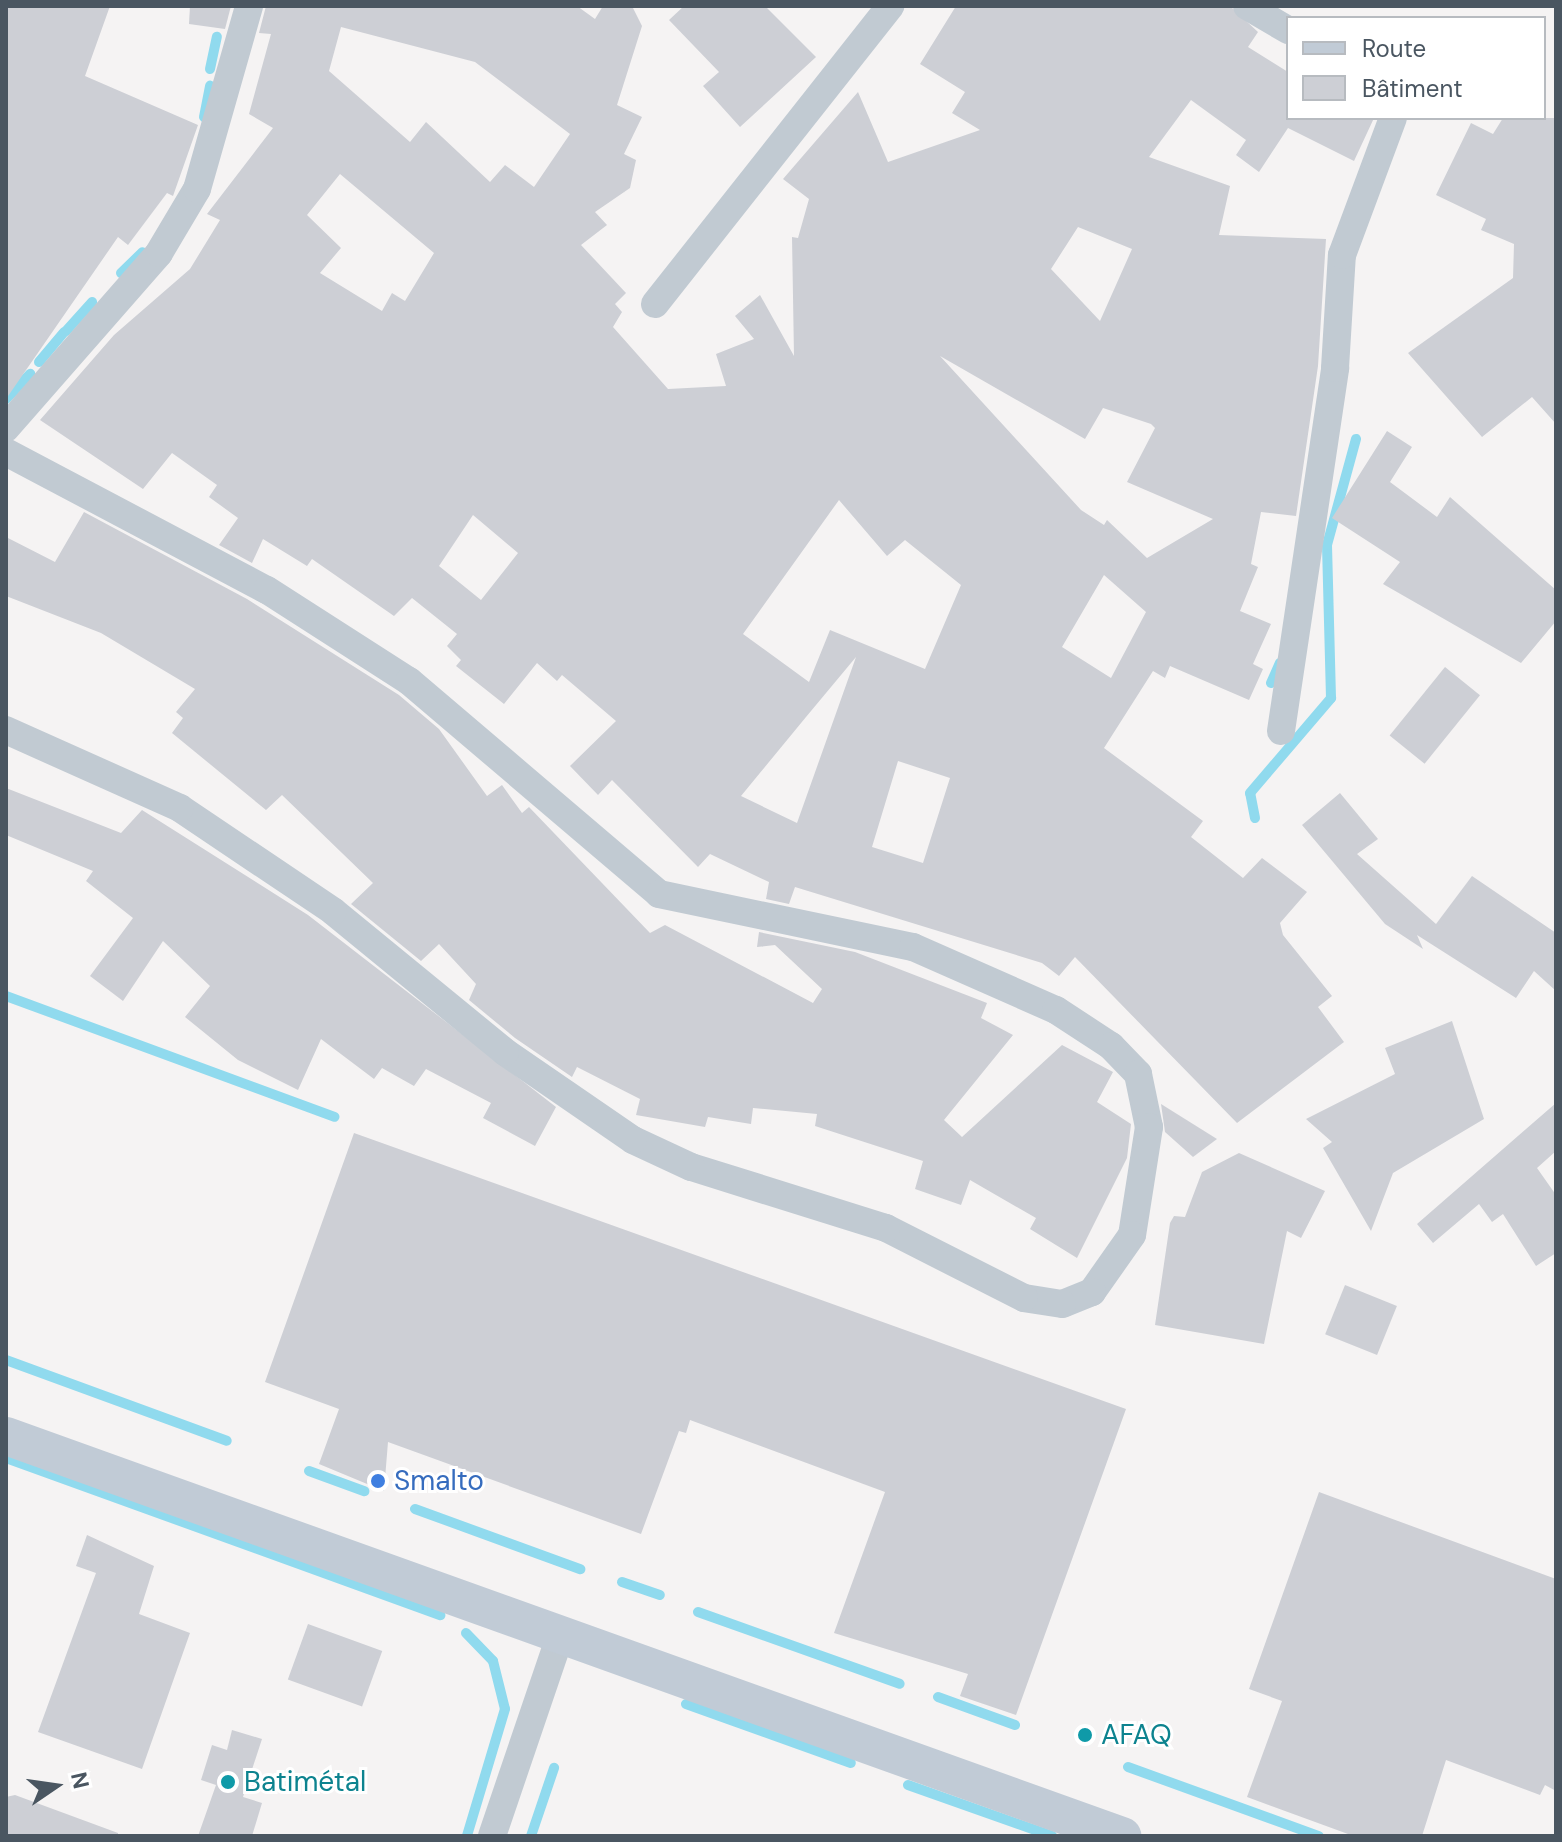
<!DOCTYPE html>
<html>
<head>
<meta charset="utf-8">
<style>
  body { margin:0 }
  #map { position:relative; width:1562px; height:1842px; overflow:hidden; background:#f5f3f3; font-family:"DM Sans",sans-serif }
  div>[style] { position:absolute }
  .stream>* { height:10px; margin:-5px; padding:0 5px; transform-origin:5px; border-radius:5px; background:#90daee }
  .building>* { inset:0; background:#cdcfd5; transform-origin:0 0 }
  .street>* { height:28px; margin:-14px; padding:0 14px; transform-origin:14px; border-radius:14px; background:#c1cad2 }
  .secondary>* { height:38px; margin:-19px; padding:0 19px; transform-origin:19px; border-radius:19px; background:#c1cbd6 }
  .dots>* { width:22px; height:22px; translate:-50% -50%; box-sizing:border-box; border:4px solid #fff; border-radius:50% }
  span { translate:-50% -50%; white-space:nowrap; text-align:center; line-height:1.15; -webkit-text-stroke:6px #fff; paint-order:stroke }
  .shop-label { font-size:28px; color:#366cbe }
  .left { translate:0 -50%; text-align:left }
  .culture-label { font-size:28px; color:#0d838f }
  .frame { position:absolute; inset:0; border:8px solid #4a5661; pointer-events:none }
  .legend { position:absolute; left:1286px; top:16px; width:260px; height:104px; box-sizing:border-box; background:#fff; border:2px solid #b7bbc0; margin:0; padding:10px 14px; list-style:none; font-size:24px; color:#4a5661 }
  .legend li { display:flex; align-items:center; gap:16px; height:40px }
  .legend b { width:40px; border:2px solid #b7bbc0 }
  .north { position:absolute; left:16px; top:1746px; width:80px; height:80px; -webkit-text-stroke:6px #fff; paint-order:stroke; rotate:77deg; font-size:22px; font-weight:700; line-height:32px; text-align:center; color:#4a5661 }
  .north::after { content:''; display:block; margin:auto; width:28px; height:36px; background:#4a5661; clip-path:polygon(50% 0,100% 100%,50% 72%,0 100%) }
</style>
</head>
<body>
<div id="map">
  <div class="stream">
    <i style="left:210px;top:69px;width:33px;rotate:-78deg"></i>
    <i style="left:204px;top:117px;width:32px;rotate:-79deg"></i>
    <i style="left:121px;top:273px;width:30px;rotate:-44deg"></i>
    <i style="left:66px;top:331px;width:39px;rotate:-48deg"></i>
    <i style="left:39px;top:362px;width:39px;rotate:-50deg"></i>
    <i style="left:6px;top:399px;width:35px;rotate:-46deg"></i>
    <i style="left:1271px;top:683px;width:22px;rotate:-66deg"></i>
    <i style="left:1255px;top:818px;width:25px;rotate:-101deg"></i>
    <i style="left:1250px;top:793px;width:125px;rotate:-49.5deg"></i>
    <i style="left:1331px;top:698px;width:153px;rotate:-91.5deg"></i>
    <i style="left:1327px;top:545px;width:110px;rotate:-74.7deg"></i>
    <i style="left:6px;top:996px;width:350px;rotate:20.2deg"></i>
    <i style="left:6px;top:1360px;width:235px;rotate:20.1deg"></i>
    <i style="left:6px;top:1458px;width:462px;rotate:19.9deg"></i>
    <i style="left:309px;top:1471px;width:59px;rotate:20deg"></i>
    <i style="left:415px;top:1509px;width:176px;rotate:20deg"></i>
    <i style="left:622px;top:1582px;width:40px;rotate:18.9deg"></i>
    <i style="left:698px;top:1612px;width:214px;rotate:19.6deg"></i>
    <i style="left:466px;top:1633px;width:39px;rotate:46deg"></i>
    <i style="left:493px;top:1661px;width:49px;rotate:76deg"></i>
    <i style="left:505px;top:1709px;width:133px;rotate:106.7deg"></i>
    <i style="left:938px;top:1697px;width:82px;rotate:20deg"></i>
    <i style="left:686px;top:1704px;width:175px;rotate:19.7deg"></i>
    <i style="left:1128px;top:1767px;width:203px;rotate:19.9deg"></i>
    <i style="left:908px;top:1785px;width:153px;rotate:19.5deg"></i>
    <i style="left:531px;top:1836px;width:72px;rotate:-71.3deg"></i>
  </div>
  <div class="building">
    <i style="clip-path:polygon(6px 6px,110px 6px,85px 76px,198px 125px,173px 196px,167px 193px,128px 245px,118px 237px,6px 399px)"></i>
    <i style="clip-path:polygon(190px 6px,231px 6px,225px 29px,189px 24px)"></i>
    <i style="clip-path:polygon(evenodd,266px 6px,577px 6px,595px 19px,603px 6px,632px 6px,642px 26px,617px 105px,642px 117px,624px 154px,636px 160px,630px 188px,595px 212px,607px 225px,581px 245px,626px 293px,615px 304px,622px 312px,613px 327px,668px 389px,726px 386px,716px 354px,754px 339px,735px 316px,760px 295px,794px 356px,792px 237px,798px 238px,809px 199px,783px 179px,858px 92px,888px 162px,980px 130px,952px 113px,965px 92px,920px 64px,956px 6px,1230px 6px,1258px 32px,1248px 47px,1288px 72px,1288px 118px,1374px 118px,1354px 161px,1288px 128px,1259px 172px,1236px 155px,1246px 140px,1191px 100px,1149px 157px,1230px 186px,1219px 235px,1326px 239px,1318px 366px,1296px 516px,1261px 512px,1251px 564px,1258px 567px,1240px 611px,1271px 624px,1253px 664px,1263px 669px,1249px 700px,1170px 666px,1165px 678px,1153px 671px,1104px 748px,1203px 821px,1191px 837px,1243px 878px,1262px 858px,1307px 892px,1280px 923px,1283px 935px,1332px 996px,1318px 1007px,1344px 1042px,1237px 1123px,1075px 957px,1059px 976px,1042px 963px,795px 887px,789px 904px,766px 899px,769px 882px,710px 854px,698px 867px,612px 780px,598px 795px,570px 766px,616px 721px,562px 675px,557px 681px,537px 663px,504px 704px,456px 666px,461px 660px,447px 646px,457px 634px,412px 598px,394px 616px,312px 559px,307px 566px,263px 539px,252px 563px,219px 545px,238px 518px,209px 497px,217px 485px,172px 453px,143px 489px,40px 420px,114px 335px,190px 269px,220px 220px,207px 214px,273px 128px,249px 114px,271px 34px,259px 33px,266px 6px,341px 27px,475px 62px,570px 134px,534px 187px,505px 165px,490px 182px,426px 122px,410px 142px,329px 71px,341px 27px,266px 6px,340px 174px,434px 253px,405px 301px,392px 293px,382px 311px,320px 273px,341px 248px,307px 215px,340px 174px,266px 6px,1078px 227px,1132px 249px,1100px 321px,1051px 269px,1078px 227px,266px 6px,940px 356px,1085px 439px,1103px 408px,1151px 424px,1155px 428px,1127px 482px,1213px 519px,1147px 558px,1107px 520px,1104px 525px,1081px 510px,940px 356px,266px 6px,839px 500px,887px 556px,905px 540px,961px 585px,925px 669px,830px 630px,809px 682px,743px 634px,839px 500px,266px 6px,473px 515px,518px 553px,481px 600px,439px 566px,473px 515px,266px 6px,1104px 575px,1146px 612px,1111px 678px,1062px 647px,1104px 575px,266px 6px,856px 657px,797px 823px,741px 796px,806px 717px,856px 657px,266px 6px,898px 761px,950px 778px,923px 863px,872px 847px,898px 761px)"></i>
    <i style="clip-path:polygon(684px 6px,765px 6px,816px 57px,740px 127px,703px 86px,719px 72px,669px 20px)"></i>
    <i style="clip-path:polygon(1503px 118px,1556px 118px,1556px 424px,1532px 397px,1482px 437px,1408px 353px,1513px 278px,1514px 244px,1481px 230px,1486px 219px,1436px 195px,1471px 123px,1493px 134px)"></i>
    <i style="clip-path:polygon(1387px 431px,1412px 447px,1390px 482px,1437px 517px,1450px 497px,1556px 590px,1556px 621px,1521px 663px,1383px 584px,1400px 562px,1332px 518px)"></i>
    <i style="clip-path:polygon(84px 512px,247px 599px,399px 695px,439px 729px,487px 796px,502px 785px,522px 813px,529px 807px,650px 933px,665px 925px,813px 1003px,822px 989px,775px 945px,757px 947px,759px 932px,855px 952px,987px 1003px,981px 1018px,1013px 1035px,944px 1120px,962px 1137px,1062px 1045px,1113px 1072px,1097px 1102px,1131px 1124px,1127px 1158px,1077px 1258px,1030px 1229px,1036px 1218px,970px 1180px,961px 1205px,915px 1189px,923px 1161px,815px 1126px,817px 1114px,753px 1108px,751px 1124px,708px 1117px,705px 1127px,636px 1115px,640px 1099px,577px 1067px,572px 1077px,515px 1038px,469px 1000px,476px 984px,439px 944px,421px 961px,351px 904px,373px 883px,282px 795px,266px 810px,172px 733px,183px 718px,176px 712px,195px 689px,101px 633px,6px 596px,6px 537px,55px 562px)"></i>
    <i style="left:1445px;top:667px;width:45px;height:88px;rotate:39deg"></i>
    <i style="clip-path:polygon(6px 788px,121px 833px,142px 810px,308px 915px,556px 1107px,535px 1146px,483px 1118px,491px 1103px,426px 1069px,414px 1086px,382px 1068px,374px 1079px,321px 1039px,298px 1090px,238px 1060px,185px 1017px,210px 986px,163px 941px,123px 1001px,90px 976px,133px 918px,86px 881px,93px 871px,6px 835px)"></i>
    <i style="clip-path:polygon(1340px 793px,1378px 839px,1357px 854px,1436px 924px,1472px 876px,1556px 933px,1556px 991px,1534px 971px,1516px 998px,1417px 935px,1423px 949px,1385px 924px,1302px 825px)"></i>
    <i style="clip-path:polygon(1452px 1021px,1484px 1119px,1393px 1173px,1371px 1231px,1323px 1148px,1332px 1142px,1306px 1119px,1395px 1074px,1385px 1048px)"></i>
    <i style="clip-path:polygon(1556px 1103px,1556px 1151px,1537px 1168px,1556px 1195px,1556px 1253px,1536px 1266px,1503px 1214px,1492px 1222px,1479px 1204px,1433px 1243px,1417px 1224px)"></i>
    <i style="clip-path:polygon(1161px 1104px,1217px 1139px,1193px 1157px,1165px 1132px)"></i>
    <i style="clip-path:polygon(354px 1133px,1126px 1409px,1016px 1715px,960px 1696px,968px 1674px,834px 1633px,885px 1492px,690px 1420px,686px 1433px,679px 1431px,641px 1534px,388px 1442px,384px 1491px,319px 1464px,339px 1409px,265px 1382px)"></i>
    <i style="clip-path:polygon(1239px 1153px,1325px 1191px,1301px 1238px,1287px 1231px,1264px 1344px,1155px 1325px,1170px 1223px,1174px 1216px,1185px 1217px,1202px 1172px)"></i>
    <i style="left:1345px;top:1285px;width:56px;height:53px;rotate:22deg"></i>
    <i style="clip-path:polygon(1319px 1492px,1556px 1579px,1556px 1791px,1545px 1785px,1540px 1795px,1446px 1760px,1422px 1836px,1348px 1834px,1247px 1797px,1282px 1701px,1249px 1689px)"></i>
    <i style="clip-path:polygon(87px 1535px,154px 1566px,139px 1614px,190px 1633px,142px 1769px,38px 1732px,96px 1573px,76px 1566px)"></i>
    <i style="left:308px;top:1624px;width:79px;height:59px;rotate:20deg"></i>
    <i style="clip-path:polygon(232px 1730px,262px 1739px,243px 1797px,262px 1803px,252px 1836px,198px 1836px,216px 1785px,201px 1780px,212px 1745px,227px 1750px)"></i>
    <i style="clip-path:polygon(15px 1795px,118px 1833px,118px 1836px,6px 1836px,6px 1797px)"></i>
  </div>
  <div class="street">
    <i style="left:1247px;top:6px;width:48px;rotate:30.3deg"></i>
    <i style="left:655px;top:304px;width:380px;rotate:-51.7deg"></i>
    <i style="left:6px;top:428px;width:232px;rotate:-48.8deg"></i>
    <i style="left:159px;top:253px;width:74px;rotate:-59.3deg"></i>
    <i style="left:197px;top:189px;width:190px;rotate:-74.1deg"></i>
    <i style="left:6px;top:452px;width:295px;rotate:27.9deg"></i>
    <i style="left:267px;top:590px;width:169px;rotate:32.7deg"></i>
    <i style="left:409px;top:681px;width:328px;rotate:40.4deg"></i>
    <i style="left:659px;top:894px;width:259px;rotate:11.8deg"></i>
    <i style="left:913px;top:947px;width:156px;rotate:23.8deg"></i>
    <i style="left:1056px;top:1010px;width:66px;rotate:33.2deg"></i>
    <i style="left:1111px;top:1046px;width:39px;rotate:46deg"></i>
    <i style="left:1138px;top:1074px;width:54px;rotate:78.3deg"></i>
    <i style="left:1149px;top:1127px;width:109px;rotate:98.9deg"></i>
    <i style="left:1132px;top:1235px;width:70px;rotate:125.1deg"></i>
    <i style="left:1092px;top:1292px;width:32px;rotate:158deg"></i>
    <i style="left:1062px;top:1304px;width:38px;rotate:-171deg"></i>
    <i style="left:1024px;top:1298px;width:155px;rotate:-153.1deg"></i>
    <i style="left:886px;top:1228px;width:204px;rotate:-162.6deg"></i>
    <i style="left:691px;top:1167px;width:64px;rotate:-155deg"></i>
    <i style="left:633px;top:1140px;width:155px;rotate:-145.5deg"></i>
    <i style="left:505px;top:1052px;width:222px;rotate:-140.7deg"></i>
    <i style="left:333px;top:911px;width:184px;rotate:-146.1deg"></i>
    <i style="left:180px;top:808px;width:191px;rotate:-155.9deg"></i>
    <i style="left:1281px;top:731px;width:367px;rotate:-81.5deg"></i>
    <i style="left:1335px;top:368px;width:113px;rotate:-86.5deg"></i>
    <i style="left:1342px;top:255px;width:146px;rotate:-69.6deg"></i>
    <i style="left:492px;top:1836px;width:211px;rotate:-71.2deg"></i>
  </div>
  <div class="secondary">
    <i style="left:6px;top:1436px;width:1186px;rotate:19.72deg"></i>
  </div>
  <div class="dots">
    <i style="left:378px;top:1481px;background:#3f7fe0"></i>
    <i style="left:1085px;top:1735px;background:#0f9aa8"></i>
    <i style="left:228px;top:1782px;background:#0f9aa8"></i>
  </div>
  <div class="shop-label">
    <span class="left" style="left:394px;top:1481px">Smalto</span>
  </div>
  <div class="culture-label">
    <span class="left" style="left:1101px;top:1735px">AFAQ</span>
    <span class="left" style="left:244px;top:1782px">Batimétal</span>
  </div>
  <div class="frame"></div>
  <ul class="legend">
  <li><b style="height:10px;background:#c1cbd6"></b>Route</li>
  <li><b style="height:22px;background:#cdcfd5"></b>Bâtiment</li>
  </ul>
  <div class="north">N</div>
</div>
</body>
</html>
